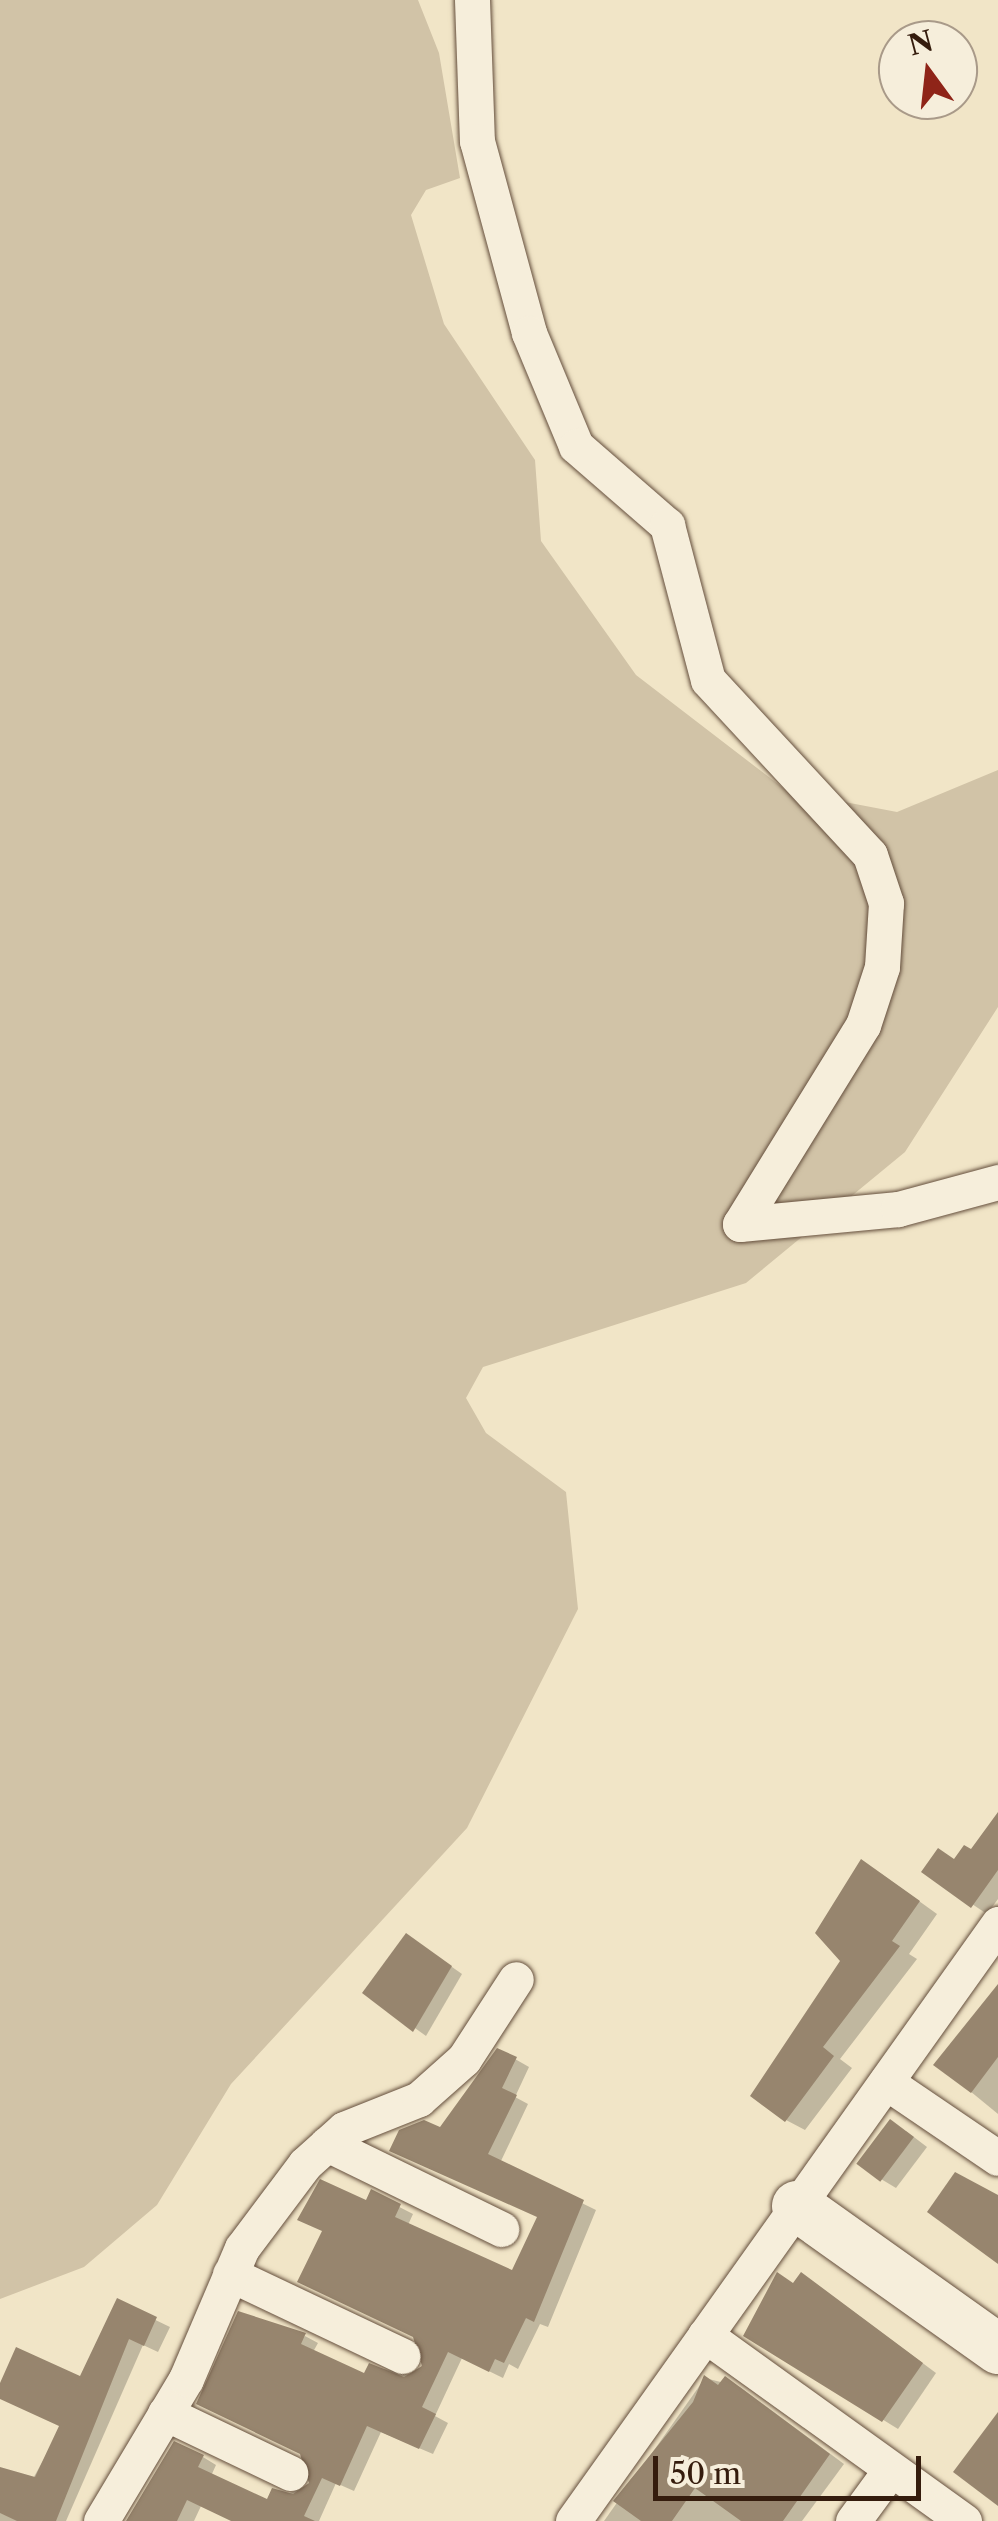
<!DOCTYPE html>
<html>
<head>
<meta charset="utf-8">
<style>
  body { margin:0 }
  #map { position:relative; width:998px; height:2521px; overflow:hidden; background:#f1e5c7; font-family:"Libre Caslon Text",serif }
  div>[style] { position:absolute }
  .green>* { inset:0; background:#d1c3a7 }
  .shadow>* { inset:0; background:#0003 }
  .building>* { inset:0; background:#97856e; transform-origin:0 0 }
  .roads { filter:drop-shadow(0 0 2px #644e3c) drop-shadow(0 0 2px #644e3c) }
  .street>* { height:35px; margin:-17.5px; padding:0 17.5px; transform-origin:17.5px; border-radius:17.5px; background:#f6eedb }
  .secondary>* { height:50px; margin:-25px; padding:0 25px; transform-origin:25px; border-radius:25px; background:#f6eedb }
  span { translate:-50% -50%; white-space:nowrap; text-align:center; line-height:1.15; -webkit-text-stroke:10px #f6eedb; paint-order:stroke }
  .north { position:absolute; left:878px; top:20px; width:100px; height:100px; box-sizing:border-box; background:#f6eedb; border:2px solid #a99a89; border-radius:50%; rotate:345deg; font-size:28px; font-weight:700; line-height:40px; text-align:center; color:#351c0d }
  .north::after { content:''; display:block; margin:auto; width:35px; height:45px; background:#8f2418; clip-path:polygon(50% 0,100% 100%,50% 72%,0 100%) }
  .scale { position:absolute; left:653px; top:2456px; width:268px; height:45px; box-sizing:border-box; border:5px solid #351c0d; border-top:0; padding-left:12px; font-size:30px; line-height:35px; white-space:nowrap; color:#351c0d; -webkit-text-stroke:8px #f6eedb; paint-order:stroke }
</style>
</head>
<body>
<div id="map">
  <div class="green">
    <i style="clip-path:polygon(0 0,418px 0,439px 53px,460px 178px,426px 190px,411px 215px,444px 324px,535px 460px,541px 541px,636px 675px,787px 791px,897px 812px,998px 770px,998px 1007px,905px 1152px,746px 1283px,483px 1367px,466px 1398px,486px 1433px,566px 1492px,578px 1609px,467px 1828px,231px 2084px,157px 2205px,84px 2267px,0 2299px)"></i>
  </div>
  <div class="shadow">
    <i style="clip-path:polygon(998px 1846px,998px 1899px,987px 1914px,924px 1872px)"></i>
    <i style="clip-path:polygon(880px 1873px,937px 1914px,909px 1954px,917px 1959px,840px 2059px,852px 2068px,805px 2130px,786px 2120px)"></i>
    <i style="clip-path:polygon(418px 1943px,462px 1974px,426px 2036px,365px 1992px)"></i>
    <i style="clip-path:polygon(998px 1987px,998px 2114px,937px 2064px)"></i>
    <i style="clip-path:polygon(515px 2059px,529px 2067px,515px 2097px,528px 2104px,500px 2163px,596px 2210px,548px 2327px,540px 2324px,518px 2369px,509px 2364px,503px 2378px,462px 2358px,435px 2416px,448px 2423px,433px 2454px,381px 2432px,354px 2491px,336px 2483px,319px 2521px,233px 2521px,201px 2506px,194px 2521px,129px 2521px,203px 2457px,216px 2465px,211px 2476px,268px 2502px,312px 2484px,302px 2454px,212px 2411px,305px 2336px,318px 2343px,313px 2352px,366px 2376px,370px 2366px,417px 2376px,427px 2353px,367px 2203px,372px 2193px,413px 2214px,408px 2225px,513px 2273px,539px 2217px,440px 2131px)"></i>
    <i style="clip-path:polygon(906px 2131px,927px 2147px,896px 2188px,881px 2179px)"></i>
    <i style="clip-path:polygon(816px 2284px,936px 2373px,898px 2429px,746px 2335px,795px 2285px)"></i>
    <i style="clip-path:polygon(118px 2302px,170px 2327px,158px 2352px,143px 2345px,66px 2521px,0 2521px,0 2470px,30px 2484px,62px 2426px,0 2389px,81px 2380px)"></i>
    <i style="clip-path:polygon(705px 2378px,740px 2387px,844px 2464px,802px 2521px,604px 2521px)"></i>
  </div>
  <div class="building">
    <i style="clip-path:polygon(998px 1812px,998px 1870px,971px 1908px,921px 1872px,938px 1848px,954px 1859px,964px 1845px,971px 1849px)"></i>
    <i style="clip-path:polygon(861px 1859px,920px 1901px,892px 1941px,900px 1946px,823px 2047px,834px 2056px,785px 2122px,750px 2096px,840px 1961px,815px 1933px)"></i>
    <i style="clip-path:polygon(406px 1933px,452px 1966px,413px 2032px,362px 1993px)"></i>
    <i style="clip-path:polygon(998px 1984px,998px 2057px,971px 2093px,933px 2065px)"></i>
    <i style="clip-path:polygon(497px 2048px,517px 2057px,502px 2088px,517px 2095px,488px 2154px,584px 2200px,534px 2322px,526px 2318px,504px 2363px,495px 2359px,489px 2372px,448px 2352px,422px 2407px,436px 2414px,419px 2449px,367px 2426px,340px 2486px,322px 2478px,304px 2516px,315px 2521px,231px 2521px,187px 2500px,177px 2521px,126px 2521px,174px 2441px,204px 2455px,198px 2467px,267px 2499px,272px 2488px,293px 2494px,309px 2483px,300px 2454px,196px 2404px,238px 2311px,306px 2333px,301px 2344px,364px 2373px,369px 2363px,404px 2377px,422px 2366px,413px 2337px,297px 2282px,322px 2231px,297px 2220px,320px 2179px,366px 2200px,371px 2189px,401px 2204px,395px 2217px,512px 2270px,537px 2217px,389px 2151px,399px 2130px,424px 2120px,440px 2127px)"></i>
    <i style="left:890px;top:2119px;width:30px;height:56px;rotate:37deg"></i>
    <i style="clip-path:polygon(955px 2172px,998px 2195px,998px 2264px,927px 2212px)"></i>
    <i style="clip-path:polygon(777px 2272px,793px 2283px,801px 2272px,923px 2363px,882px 2422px,743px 2336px)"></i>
    <i style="clip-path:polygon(117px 2298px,157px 2317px,144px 2346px,129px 2339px,56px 2521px,17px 2521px,0 2513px,0 2467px,35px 2477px,59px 2426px,0 2399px,0 2383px,16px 2347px,80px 2376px)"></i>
    <i style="clip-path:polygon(704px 2375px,718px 2385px,725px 2376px,830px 2454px,783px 2521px,741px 2521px,695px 2488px,672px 2521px,641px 2521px,613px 2501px,693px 2402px)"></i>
    <i style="clip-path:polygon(998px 2412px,998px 2506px,953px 2472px)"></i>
  </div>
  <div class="roads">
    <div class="street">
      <i style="left:472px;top:0;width:141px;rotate:88deg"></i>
      <i style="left:477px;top:141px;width:199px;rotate:74.8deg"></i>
      <i style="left:529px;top:333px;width:122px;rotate:67.4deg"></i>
      <i style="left:576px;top:446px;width:121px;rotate:41deg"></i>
      <i style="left:667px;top:525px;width:160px;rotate:75.2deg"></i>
      <i style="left:708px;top:680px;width:238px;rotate:47.2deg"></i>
      <i style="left:870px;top:855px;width:51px;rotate:71.6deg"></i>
      <i style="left:886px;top:903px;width:64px;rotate:93.6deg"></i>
      <i style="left:882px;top:967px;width:61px;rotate:108.1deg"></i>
      <i style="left:863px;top:1025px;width:234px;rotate:121.7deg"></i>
      <i style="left:740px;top:1224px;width:159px;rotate:-5.4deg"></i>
      <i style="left:898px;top:1209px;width:104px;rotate:-15.1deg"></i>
      <i style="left:886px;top:2082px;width:135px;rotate:34.2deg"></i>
      <i style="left:327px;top:2144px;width:194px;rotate:26deg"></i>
      <i style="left:230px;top:2274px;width:191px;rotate:25.4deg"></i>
      <i style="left:705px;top:2335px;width:319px;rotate:35.7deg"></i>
      <i style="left:165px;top:2413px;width:139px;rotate:25.6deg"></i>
      <i style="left:101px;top:2521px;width:165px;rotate:-59.1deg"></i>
      <i style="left:186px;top:2379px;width:142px;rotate:-66.9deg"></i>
      <i style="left:242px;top:2248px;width:105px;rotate:-53.1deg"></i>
      <i style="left:305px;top:2164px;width:52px;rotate:-41.9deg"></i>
      <i style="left:344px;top:2129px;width:81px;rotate:-21.8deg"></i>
      <i style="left:419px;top:2099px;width:60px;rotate:-41.6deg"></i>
      <i style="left:464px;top:2059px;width:95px;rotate:-57deg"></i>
      <i style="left:573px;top:2521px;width:733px;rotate:-54.55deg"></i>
      <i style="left:853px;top:2521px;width:64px;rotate:-53.8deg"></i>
    </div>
    <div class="secondary">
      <i style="left:797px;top:2206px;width:247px;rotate:35.4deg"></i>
    </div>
  </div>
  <div class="north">N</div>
  <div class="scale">50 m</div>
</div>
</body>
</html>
